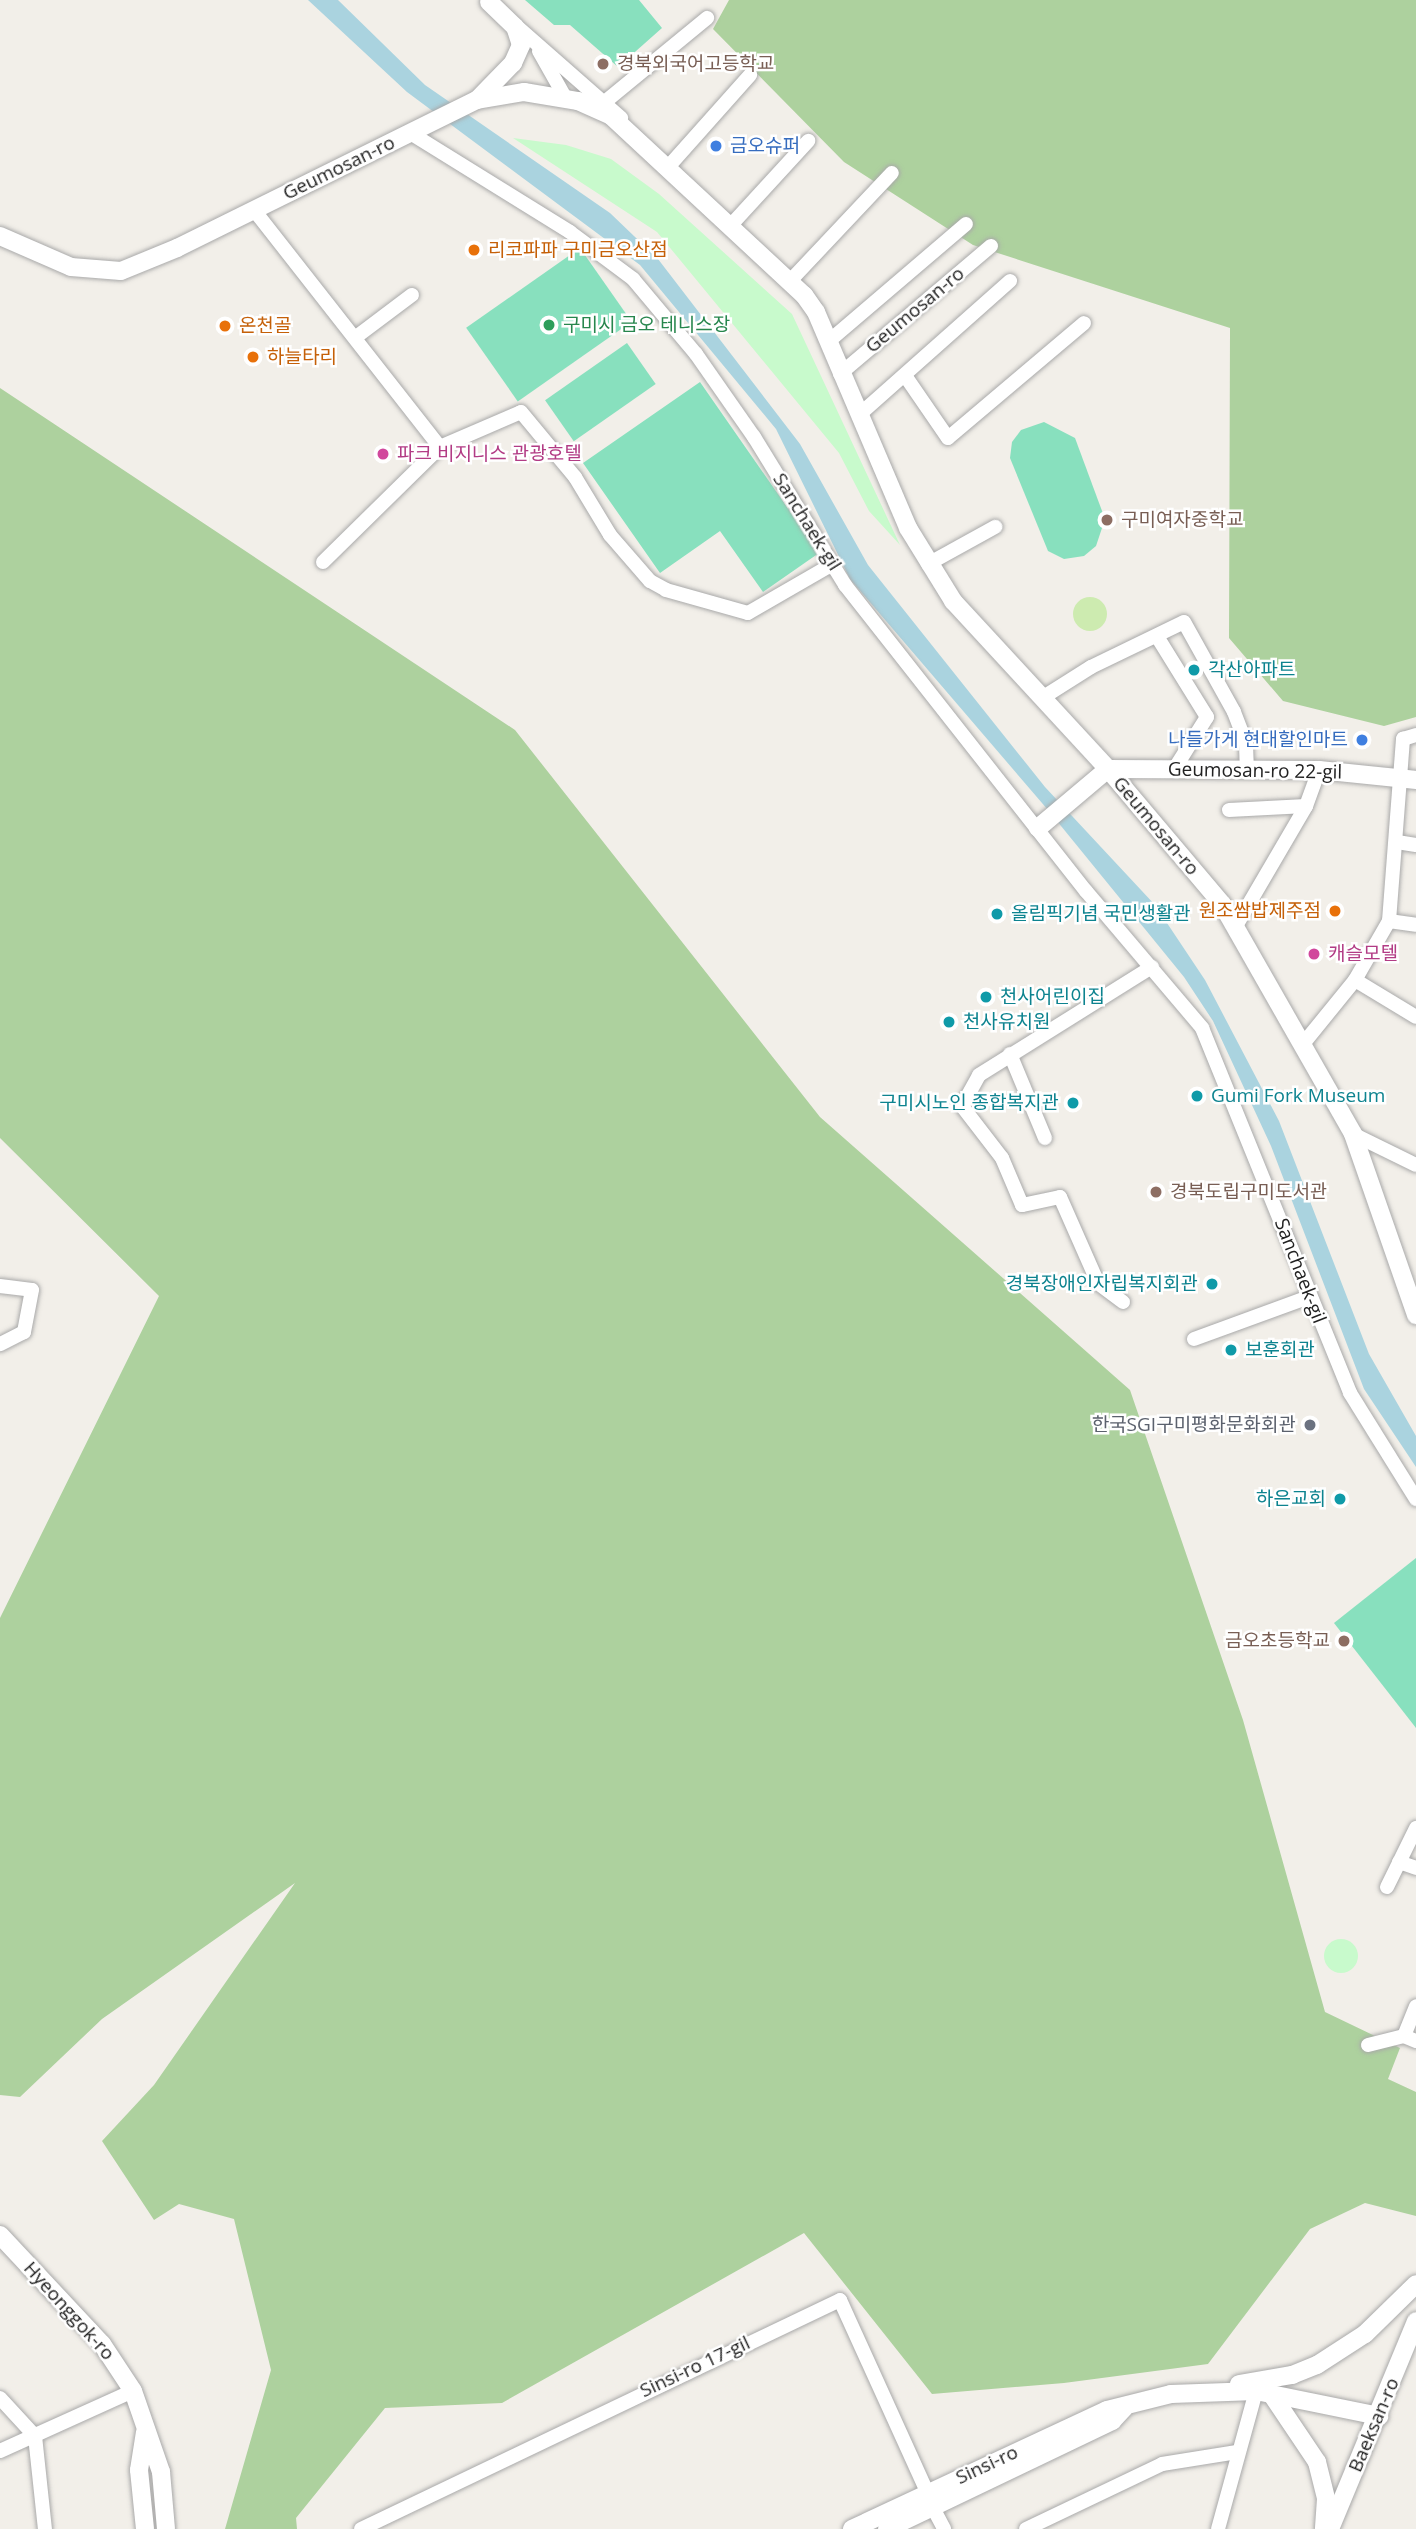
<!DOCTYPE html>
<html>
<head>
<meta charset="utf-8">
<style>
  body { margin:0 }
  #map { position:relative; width:1416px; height:2529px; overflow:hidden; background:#f2efe9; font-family:"Open Sans","Noto Sans KR",sans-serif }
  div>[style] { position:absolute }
  .grass>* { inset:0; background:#cdebb0 }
  .round { border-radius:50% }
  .forest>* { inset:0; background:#add19e }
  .park>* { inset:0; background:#c8facc }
  .pitch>* { inset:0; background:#88e0be; transform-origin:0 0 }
  .water>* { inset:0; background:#aad3df }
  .roads { filter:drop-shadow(0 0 2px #a9a9a9) drop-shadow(0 0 2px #a9a9a9) }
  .minor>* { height:14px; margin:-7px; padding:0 7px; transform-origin:7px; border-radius:7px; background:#fff }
  .tertiary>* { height:18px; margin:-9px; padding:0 9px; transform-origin:9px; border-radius:9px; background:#fff }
  .dots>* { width:19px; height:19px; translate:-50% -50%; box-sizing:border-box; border:4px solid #fff; border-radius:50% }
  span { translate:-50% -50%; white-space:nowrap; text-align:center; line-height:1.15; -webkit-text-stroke:5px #fff; paint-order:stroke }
  .education-label { font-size:19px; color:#785e54 }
  .left { translate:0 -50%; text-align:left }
  .right { translate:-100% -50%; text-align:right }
  .shop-label { font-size:19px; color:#366cbe }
  .street-label { font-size:19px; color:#222 }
  .food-label { font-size:19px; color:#c56008 }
  .leisure-label { font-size:19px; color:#27864d }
  .hotel-label { font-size:19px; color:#b23c85 }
  .culture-label { font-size:19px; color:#0d838f }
  .worship-label { font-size:19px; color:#5b616d }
</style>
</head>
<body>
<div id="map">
  <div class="grass">
    <i class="round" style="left:1073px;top:597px;width:34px;height:34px"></i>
  </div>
  <div class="forest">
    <i style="clip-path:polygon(729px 0,1416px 0,1416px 717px,1384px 726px,1283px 701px,1229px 638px,1230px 328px,973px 245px,844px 162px,713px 29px)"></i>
    <i style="clip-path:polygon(0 388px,515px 730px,820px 1117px,1130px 1390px,1243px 1720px,1325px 2012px,1400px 2048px,1388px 2079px,1416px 2092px,1416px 2216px,1365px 2203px,1310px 2229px,1208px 2364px,1064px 2383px,932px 2394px,804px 2233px,502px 2403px,385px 2408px,296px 2518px,297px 2529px,225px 2529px,271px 2370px,234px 2219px,179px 2204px,154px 2220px,102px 2141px,154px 2085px,295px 1883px,102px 2019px,20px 2097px,0 2095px,0 1618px,159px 1296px,0 1138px)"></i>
  </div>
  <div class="park">
    <i style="clip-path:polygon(513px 138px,566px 145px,611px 159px,659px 194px,792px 314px,900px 545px,869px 511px,839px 453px,657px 232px)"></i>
    <i class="round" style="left:1324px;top:1939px;width:34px;height:34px"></i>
  </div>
  <div class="pitch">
    <i style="clip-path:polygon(525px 0,639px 0,662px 28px,618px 67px,570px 25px,554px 25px)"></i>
    <i style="left:580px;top:248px;width:90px;height:139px;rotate:55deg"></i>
    <i style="left:627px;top:343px;width:50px;height:100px;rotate:55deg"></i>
    <i style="clip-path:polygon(700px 382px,819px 553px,763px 592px,720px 531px,660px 573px,583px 463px)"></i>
    <i style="clip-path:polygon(1044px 422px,1075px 438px,1105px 519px,1096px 546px,1084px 556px,1064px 559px,1048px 551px,1010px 458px,1012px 442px,1021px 430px)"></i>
    <i style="clip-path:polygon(1416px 1558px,1416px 1728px,1334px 1623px)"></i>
  </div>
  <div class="water">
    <i style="clip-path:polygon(308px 0,338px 0,425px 85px,610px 213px,658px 259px,800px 444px,868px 565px,1045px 787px,1155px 905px,1205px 980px,1279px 1121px,1369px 1354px,1416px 1436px,1416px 1467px,1364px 1389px,1271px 1146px,1213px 1021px,1184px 977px,1048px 810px,850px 579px,776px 429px,640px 265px,407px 92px)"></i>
  </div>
  <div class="roads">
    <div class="minor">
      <i style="left:513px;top:23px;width:144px;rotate:41.3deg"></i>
      <i style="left:539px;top:51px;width:55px;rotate:60.6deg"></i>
      <i style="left:606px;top:101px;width:131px;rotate:-39.4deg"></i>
      <i style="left:412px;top:134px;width:186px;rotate:31.8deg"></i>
      <i style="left:570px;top:232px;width:79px;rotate:36.7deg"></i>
      <i style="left:633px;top:279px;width:98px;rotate:50deg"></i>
      <i style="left:696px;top:354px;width:101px;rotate:55.1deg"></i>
      <i style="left:754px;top:437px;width:174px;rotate:58.4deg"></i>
      <i style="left:845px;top:585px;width:390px;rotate:51.8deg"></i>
      <i style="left:1086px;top:891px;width:180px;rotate:49.7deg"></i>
      <i style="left:1202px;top:1028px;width:394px;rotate:67.9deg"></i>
      <i style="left:1350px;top:1393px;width:125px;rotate:58.1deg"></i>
      <i style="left:669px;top:166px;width:122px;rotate:-48.3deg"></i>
      <i style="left:254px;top:210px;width:301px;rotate:51.9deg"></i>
      <i style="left:732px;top:224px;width:113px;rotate:-47.5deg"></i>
      <i style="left:791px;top:280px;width:147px;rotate:-46.7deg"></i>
      <i style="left:356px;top:337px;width:70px;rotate:-36.9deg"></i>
      <i style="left:829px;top:341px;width:180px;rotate:-40.5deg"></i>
      <i style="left:840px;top:374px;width:198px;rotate:-40.3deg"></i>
      <i style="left:906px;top:377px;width:74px;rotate:55.5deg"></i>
      <i style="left:948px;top:438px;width:178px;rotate:-40.2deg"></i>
      <i style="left:859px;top:415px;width:202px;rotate:-41.6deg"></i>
      <i style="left:323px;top:562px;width:164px;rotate:-44.5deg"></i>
      <i style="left:440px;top:447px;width:88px;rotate:-23.4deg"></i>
      <i style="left:521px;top:412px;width:85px;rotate:50.3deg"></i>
      <i style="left:575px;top:477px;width:68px;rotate:58.9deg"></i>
      <i style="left:610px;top:535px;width:61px;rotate:49deg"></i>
      <i style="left:650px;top:581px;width:18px;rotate:29deg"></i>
      <i style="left:666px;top:590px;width:85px;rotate:15.7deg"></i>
      <i style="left:748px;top:613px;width:98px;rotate:-30deg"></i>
      <i style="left:928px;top:564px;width:77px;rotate:-28.9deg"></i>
      <i style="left:1158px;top:638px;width:93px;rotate:58.2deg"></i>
      <i style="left:1207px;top:717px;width:60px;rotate:122.1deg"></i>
      <i style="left:1042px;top:698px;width:58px;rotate:-32.3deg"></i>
      <i style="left:1091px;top:667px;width:103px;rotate:-25.8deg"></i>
      <i style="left:1184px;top:622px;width:103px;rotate:60.9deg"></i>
      <i style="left:1234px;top:712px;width:34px;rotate:69deg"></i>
      <i style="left:1246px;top:744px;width:24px;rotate:88deg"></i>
      <i style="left:1229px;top:810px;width:77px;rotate:-3deg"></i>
      <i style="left:1397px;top:842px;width:19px;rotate:9deg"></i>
      <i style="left:1389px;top:921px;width:27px;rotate:8deg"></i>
      <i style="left:1236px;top:926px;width:139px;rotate:-59.7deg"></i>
      <i style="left:1306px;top:806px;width:38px;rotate:-70deg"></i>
      <i style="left:1355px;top:980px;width:71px;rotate:31.2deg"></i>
      <i style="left:1303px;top:1044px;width:82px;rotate:-50.9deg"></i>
      <i style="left:1355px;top:980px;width:68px;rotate:-60deg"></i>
      <i style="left:1389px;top:921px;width:183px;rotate:-85.6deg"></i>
      <i style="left:1403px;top:739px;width:14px;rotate:-17deg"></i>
      <i style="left:1010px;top:1054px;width:91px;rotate:67.4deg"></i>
      <i style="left:1353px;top:1134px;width:70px;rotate:26.2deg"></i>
      <i style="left:0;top:1286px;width:32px;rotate:7deg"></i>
      <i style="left:32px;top:1290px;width:43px;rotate:100.8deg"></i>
      <i style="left:24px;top:1332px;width:27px;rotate:153deg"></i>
      <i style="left:1123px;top:1302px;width:31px;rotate:-143deg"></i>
      <i style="left:1098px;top:1283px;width:94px;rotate:-113.8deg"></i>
      <i style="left:1060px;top:1197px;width:39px;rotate:168deg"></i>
      <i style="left:1022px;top:1205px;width:51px;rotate:-113.1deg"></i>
      <i style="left:1002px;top:1158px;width:66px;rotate:-127.6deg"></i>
      <i style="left:962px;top:1106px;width:35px;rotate:-61deg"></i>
      <i style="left:979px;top:1075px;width:204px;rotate:-32deg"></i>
      <i style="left:1194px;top:1339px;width:122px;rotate:-20.1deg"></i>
      <i style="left:1399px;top:1862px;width:18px;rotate:19deg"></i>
      <i style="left:1387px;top:1887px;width:66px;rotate:-63.8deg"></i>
      <i style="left:1404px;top:2036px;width:32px;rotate:-68deg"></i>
      <i style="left:1368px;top:2045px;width:37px;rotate:-14deg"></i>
      <i style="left:1404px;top:2036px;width:13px;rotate:23deg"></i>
      <i style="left:0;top:2398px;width:52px;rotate:47.4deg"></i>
      <i style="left:35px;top:2436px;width:94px;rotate:83.9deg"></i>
      <i style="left:0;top:2451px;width:146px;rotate:-24.3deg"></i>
      <i style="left:932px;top:2506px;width:26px;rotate:62deg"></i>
      <i style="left:361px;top:2529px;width:531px;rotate:-25.55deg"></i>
      <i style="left:840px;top:2300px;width:211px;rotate:65.6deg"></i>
      <i style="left:1026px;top:2529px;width:151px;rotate:-25.5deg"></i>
      <i style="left:1162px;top:2464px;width:76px;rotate:-9.1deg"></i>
      <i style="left:1218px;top:2529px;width:143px;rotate:-74.6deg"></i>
    </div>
    <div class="tertiary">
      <i style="left:477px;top:100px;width:52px;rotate:-45.8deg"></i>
      <i style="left:513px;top:63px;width:20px;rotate:-66deg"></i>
      <i style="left:521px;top:45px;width:19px;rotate:-108deg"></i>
      <i style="left:515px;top:27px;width:36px;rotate:-136deg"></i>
      <i style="left:0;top:236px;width:77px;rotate:23.6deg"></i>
      <i style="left:71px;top:267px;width:50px;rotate:4.6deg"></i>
      <i style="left:121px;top:271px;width:61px;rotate:-22.3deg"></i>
      <i style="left:177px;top:248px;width:335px;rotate:-26.3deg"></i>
      <i style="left:477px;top:100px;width:48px;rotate:-9.7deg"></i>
      <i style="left:524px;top:92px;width:55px;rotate:9.5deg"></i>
      <i style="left:578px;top:101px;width:35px;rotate:24deg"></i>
      <i style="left:610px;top:115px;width:265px;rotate:42.9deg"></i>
      <i style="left:804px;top:295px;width:21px;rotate:55deg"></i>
      <i style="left:816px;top:312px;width:235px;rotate:66.9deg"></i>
      <i style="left:908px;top:528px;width:86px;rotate:58.3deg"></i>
      <i style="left:953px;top:601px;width:229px;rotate:47.3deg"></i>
      <i style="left:1108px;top:769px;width:177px;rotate:49.8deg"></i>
      <i style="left:1222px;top:904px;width:265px;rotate:60.3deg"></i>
      <i style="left:1353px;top:1134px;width:192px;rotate:70.8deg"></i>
      <i style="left:1038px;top:828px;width:92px;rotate:-40.1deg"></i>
      <i style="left:1108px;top:769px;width:211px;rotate:0.3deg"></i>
      <i style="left:1319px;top:770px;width:98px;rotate:5.9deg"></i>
      <i style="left:0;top:2235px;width:149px;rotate:46.9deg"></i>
      <i style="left:102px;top:2344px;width:56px;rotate:56.6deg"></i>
      <i style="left:133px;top:2391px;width:86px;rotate:70.9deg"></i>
      <i style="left:161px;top:2472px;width:57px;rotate:85deg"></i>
      <i style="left:1239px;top:2384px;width:54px;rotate:-9.6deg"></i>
      <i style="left:1292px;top:2375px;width:27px;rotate:-22deg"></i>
      <i style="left:1317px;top:2365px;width:57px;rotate:-32.9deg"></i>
      <i style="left:1365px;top:2334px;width:71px;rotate:-44.4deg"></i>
      <i style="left:1272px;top:2395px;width:81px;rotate:56.1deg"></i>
      <i style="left:1317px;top:2462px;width:38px;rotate:76deg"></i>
      <i style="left:1326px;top:2499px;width:30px;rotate:94deg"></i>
      <i style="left:145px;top:2529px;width:59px;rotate:-95.8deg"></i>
      <i style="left:139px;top:2470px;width:38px;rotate:-81deg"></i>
      <i style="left:852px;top:2529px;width:281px;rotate:-25deg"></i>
      <i style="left:1107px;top:2410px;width:66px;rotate:-14deg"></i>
      <i style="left:1171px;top:2394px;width:85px;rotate:-2deg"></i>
      <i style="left:1256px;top:2391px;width:126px;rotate:11.5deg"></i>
      <i style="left:887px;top:2529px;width:250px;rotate:-25.6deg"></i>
      <i style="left:1112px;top:2421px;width:18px;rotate:-47deg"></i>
      <i style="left:1330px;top:2529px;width:225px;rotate:-67.5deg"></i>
    </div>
  </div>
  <div class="dots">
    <i style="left:603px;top:64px;background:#8d6e63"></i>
    <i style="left:716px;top:146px;background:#3f7fe0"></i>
    <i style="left:474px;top:250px;background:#e8710a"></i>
    <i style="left:549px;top:325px;background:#2e9e5b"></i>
    <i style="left:225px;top:326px;background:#e8710a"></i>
    <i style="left:253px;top:357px;background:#e8710a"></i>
    <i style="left:383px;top:454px;background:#d1479c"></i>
    <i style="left:1107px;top:520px;background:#8d6e63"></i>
    <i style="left:1194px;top:670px;background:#0f9aa8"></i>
    <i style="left:1362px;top:740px;background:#3f7fe0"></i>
    <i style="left:1335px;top:911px;background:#e8710a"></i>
    <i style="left:997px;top:914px;background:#0f9aa8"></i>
    <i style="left:1314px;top:954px;background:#d1479c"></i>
    <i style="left:986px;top:997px;background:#0f9aa8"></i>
    <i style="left:949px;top:1022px;background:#0f9aa8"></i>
    <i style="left:1197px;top:1096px;background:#0f9aa8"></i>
    <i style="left:1073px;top:1103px;background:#0f9aa8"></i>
    <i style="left:1156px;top:1192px;background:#8d6e63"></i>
    <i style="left:1212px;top:1284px;background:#0f9aa8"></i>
    <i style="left:1231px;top:1350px;background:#0f9aa8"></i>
    <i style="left:1310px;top:1425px;background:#6b7280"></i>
    <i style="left:1340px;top:1499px;background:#0f9aa8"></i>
    <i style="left:1344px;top:1641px;background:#8d6e63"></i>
  </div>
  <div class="education-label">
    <span class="left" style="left:617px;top:64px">경북외국어고등학교</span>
    <span class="left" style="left:1121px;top:520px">구미여자중학교</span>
    <span class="left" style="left:1170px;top:1192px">경북도립구미도서관</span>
    <span class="right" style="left:1330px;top:1641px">금오초등학교</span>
  </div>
  <div class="shop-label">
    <span class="left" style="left:730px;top:146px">금오슈퍼</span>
    <span class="right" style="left:1348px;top:740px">나들가게 현대할인마트</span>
  </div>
  <div class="street-label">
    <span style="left:339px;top:168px;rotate:-26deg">Geumosan-ro</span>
    <span style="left:915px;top:310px;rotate:-40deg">Geumosan-ro</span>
    <span style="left:807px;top:522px;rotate:58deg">Sanchaek-gil</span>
    <span style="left:1255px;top:771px;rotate:1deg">Geumosan-ro 22-gil</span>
    <span style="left:1156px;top:826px;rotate:50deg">Geumosan-ro</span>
    <span style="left:1300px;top:1271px;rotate:69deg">Sanchaek-gil</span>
    <span style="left:69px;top:2311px;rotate:48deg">Hyeonggok-ro</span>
    <span style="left:695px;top:2367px;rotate:-25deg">Sinsi-ro 17-gil</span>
    <span style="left:1374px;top:2425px;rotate:-67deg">Baeksan-ro</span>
    <span style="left:987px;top:2465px;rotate:-25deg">Sinsi-ro</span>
  </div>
  <div class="food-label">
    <span class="left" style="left:488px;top:250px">리코파파 구미금오산점</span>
    <span class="left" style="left:239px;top:326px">온천골</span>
    <span class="left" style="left:267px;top:357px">하늘타리</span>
    <span class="right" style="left:1321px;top:911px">원조쌈밥제주점</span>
  </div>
  <div class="leisure-label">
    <span class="left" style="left:563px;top:325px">구미시 금오 테니스장</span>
  </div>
  <div class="hotel-label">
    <span class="left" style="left:397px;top:454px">파크 비지니스 관광호텔</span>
    <span class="left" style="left:1328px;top:954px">캐슬모텔</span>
  </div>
  <div class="culture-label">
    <span class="left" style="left:1208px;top:670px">각산아파트</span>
    <span class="left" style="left:1011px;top:914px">올림픽기념 국민생활관</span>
    <span class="left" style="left:1000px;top:997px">천사어린이집</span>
    <span class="left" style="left:963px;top:1022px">천사유치원</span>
    <span class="left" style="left:1211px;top:1096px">Gumi Fork Museum</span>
    <span class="right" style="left:1059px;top:1103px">구미시노인 종합복지관</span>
    <span class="right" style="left:1198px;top:1284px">경북장애인자립복지회관</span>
    <span class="left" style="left:1245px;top:1350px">보훈회관</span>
    <span class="right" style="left:1326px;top:1499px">하은교회</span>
  </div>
  <div class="worship-label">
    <span class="right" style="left:1296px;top:1425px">한국SGI구미평화문화회관</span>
  </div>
</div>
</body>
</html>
